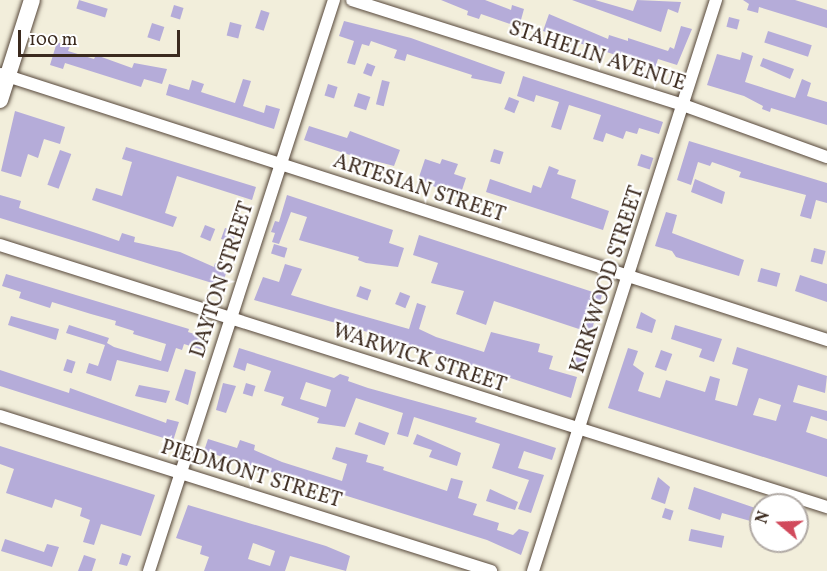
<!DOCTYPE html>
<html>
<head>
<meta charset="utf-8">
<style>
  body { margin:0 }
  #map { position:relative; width:827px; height:571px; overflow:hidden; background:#f2eedb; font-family:Vollkorn,serif }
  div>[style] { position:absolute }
  .building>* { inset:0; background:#b5acd9; transform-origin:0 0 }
  .roads { filter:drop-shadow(0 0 2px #56473a) drop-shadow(0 0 2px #56473a) }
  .street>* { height:12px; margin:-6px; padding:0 6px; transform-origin:6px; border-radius:6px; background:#fff }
  .secondary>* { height:16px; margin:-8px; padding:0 8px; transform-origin:8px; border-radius:8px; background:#fff }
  span { translate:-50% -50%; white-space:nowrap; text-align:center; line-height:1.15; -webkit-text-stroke:4.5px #fff; paint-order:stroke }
  .street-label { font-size:21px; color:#3b2a1e }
  .north { position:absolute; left:749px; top:493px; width:60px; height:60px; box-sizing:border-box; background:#fff; border:2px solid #b1aaa5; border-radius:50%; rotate:289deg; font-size:16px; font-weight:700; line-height:24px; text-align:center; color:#3b2a1e }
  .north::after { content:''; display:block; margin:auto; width:21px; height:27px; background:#d1495b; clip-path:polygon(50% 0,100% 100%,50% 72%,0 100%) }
  .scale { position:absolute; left:18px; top:30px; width:162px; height:27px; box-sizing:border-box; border:3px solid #3b2a1e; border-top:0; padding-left:8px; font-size:18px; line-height:21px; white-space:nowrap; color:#3b2a1e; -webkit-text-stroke:4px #fff; paint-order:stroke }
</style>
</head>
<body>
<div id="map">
  <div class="building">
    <i style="left:79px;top:0;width:30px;height:9px;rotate:17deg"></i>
    <i style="clip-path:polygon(441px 0,485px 0,511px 10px,512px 5px,524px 9px,519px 27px,481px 14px,479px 19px,467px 15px,468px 11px)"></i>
    <i style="clip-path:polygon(572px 0,595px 0,633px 11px,637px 0,681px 2px,678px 13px,668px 9px,661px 32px)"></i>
    <i style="clip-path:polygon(743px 0,795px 0,821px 8px,827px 10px,827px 28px,759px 7px,758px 13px,747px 10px,749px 4px)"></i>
    <i style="left:174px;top:5px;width:10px;height:12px;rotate:17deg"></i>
    <i style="left:261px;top:10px;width:9px;height:19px;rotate:18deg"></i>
    <i style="clip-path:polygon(549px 14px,608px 39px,609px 35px,628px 41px,628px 38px,668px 51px,670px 47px,674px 49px,681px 26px,692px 29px,677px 65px,658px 59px,655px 68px,543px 31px)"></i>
    <i style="left:729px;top:17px;width:11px;height:10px;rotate:15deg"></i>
    <i style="clip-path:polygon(344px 21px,411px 38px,505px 72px,501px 84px,471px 78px,472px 75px,407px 54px,405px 61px,394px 58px,397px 50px,371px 41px,369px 46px,362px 44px,355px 65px,347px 63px,354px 41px,339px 36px)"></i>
    <i style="left:230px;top:22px;width:12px;height:14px;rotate:14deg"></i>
    <i style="left:152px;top:23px;width:13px;height:15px;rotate:18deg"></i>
    <i style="left:768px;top:31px;width:46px;height:12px;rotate:18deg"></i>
    <i style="clip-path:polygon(57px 42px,70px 46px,68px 51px,94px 59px,96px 55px,132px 68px,134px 63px,167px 69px,162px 84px,144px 79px,141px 87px,65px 63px,63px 69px,50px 65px)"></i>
    <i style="clip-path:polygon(742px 52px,753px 56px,745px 82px,795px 98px,802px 79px,811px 83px,807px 96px,827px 102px,827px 125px,771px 108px,770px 112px,762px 109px,763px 106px,744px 96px,707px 85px,717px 54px,740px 60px)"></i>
    <i style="clip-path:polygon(763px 58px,794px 69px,790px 79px,760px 66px)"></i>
    <i style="left:367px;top:63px;width:9px;height:11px;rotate:21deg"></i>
    <i style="clip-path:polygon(523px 76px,663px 122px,659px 134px,639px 128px,637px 134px,626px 131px,623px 139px,606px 133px,603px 142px,593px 139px,601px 115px,569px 105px,561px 130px,551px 127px,559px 102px,536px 95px,534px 102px,517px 96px)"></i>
    <i style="clip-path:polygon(243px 79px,251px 81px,243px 106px,264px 113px,266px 105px,280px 109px,274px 129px,166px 95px,169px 84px,189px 90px,192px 80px,204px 84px,201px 92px,235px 103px)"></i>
    <i style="left:382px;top:80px;width:8px;height:25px;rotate:14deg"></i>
    <i style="left:328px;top:84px;width:10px;height:12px;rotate:17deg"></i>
    <i style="left:358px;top:93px;width:13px;height:14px;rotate:18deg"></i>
    <i style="left:509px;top:97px;width:11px;height:13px;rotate:22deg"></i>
    <i style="clip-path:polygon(15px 111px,65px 127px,60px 144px,44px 139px,38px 158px,28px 154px,21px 177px,1px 171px)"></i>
    <i style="clip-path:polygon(309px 126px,347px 138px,350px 131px,400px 150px,394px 166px,375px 161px,372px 167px,361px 163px,362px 159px,304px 140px)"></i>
    <i style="clip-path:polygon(689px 141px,827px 183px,827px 203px,816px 200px,811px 219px,800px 216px,806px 195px,739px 177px,741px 172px,712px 162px,710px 166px,698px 162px,691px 185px,677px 180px)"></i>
    <i style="clip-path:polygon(126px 147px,256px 187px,252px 200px,177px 176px,165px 213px,177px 217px,173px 227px,92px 200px,96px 188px,122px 196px,132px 162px,122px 159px)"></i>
    <i style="left:494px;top:149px;width:10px;height:13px;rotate:17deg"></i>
    <i style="left:60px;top:150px;width:12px;height:37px;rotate:20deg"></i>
    <i style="left:641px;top:154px;width:13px;height:12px;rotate:18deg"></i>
    <i style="clip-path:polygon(425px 159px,440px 164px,442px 159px,458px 164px,454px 174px,466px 178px,461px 193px,449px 189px,448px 192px,418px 180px)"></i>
    <i style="clip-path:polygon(549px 166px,559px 170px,557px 174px,576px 180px,571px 198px,609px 211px,603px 230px,486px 192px,490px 179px,531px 193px,533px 185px,541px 188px)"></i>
    <i style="clip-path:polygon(695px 179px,725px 192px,722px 204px,691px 192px)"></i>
    <i style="clip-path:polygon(0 195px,21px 201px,19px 208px,96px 233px,119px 241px,122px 233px,135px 237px,134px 242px,180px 252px,214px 267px,215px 263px,228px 267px,222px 286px,0 218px)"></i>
    <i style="clip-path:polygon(287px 195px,393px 230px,389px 243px,404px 248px,398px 267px,366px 263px,358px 260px,359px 257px,299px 240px,307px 217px,291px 212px,279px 244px,272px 242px,275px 233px,271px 232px,275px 221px,279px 222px)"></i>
    <i style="clip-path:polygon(666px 212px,677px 215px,672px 233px,744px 260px,739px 276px,676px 257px,672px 251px,655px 246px)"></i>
    <i style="left:205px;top:225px;width:11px;height:13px;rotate:22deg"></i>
    <i style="clip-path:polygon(225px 228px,236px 232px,233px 242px,221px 239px)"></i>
    <i style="clip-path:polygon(419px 235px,602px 295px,591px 333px,494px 301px,486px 325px,456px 314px,464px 291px,431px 283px,438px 263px,413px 255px)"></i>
    <i style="left:274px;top:244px;width:14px;height:10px;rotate:17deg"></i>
    <i style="left:814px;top:248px;width:12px;height:14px;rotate:14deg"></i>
    <i style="clip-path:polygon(285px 264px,302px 269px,291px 295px,331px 307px,409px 329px,417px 303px,426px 306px,419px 329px,436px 337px,484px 352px,491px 332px,540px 344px,538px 352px,553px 356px,549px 369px,577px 377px,571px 398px,389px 338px,254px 300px,263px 277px,279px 282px)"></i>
    <i style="left:761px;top:268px;width:20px;height:14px;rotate:15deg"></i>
    <i style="clip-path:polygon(6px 274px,189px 329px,188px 332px,207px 338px,203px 350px,184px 344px,182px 350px,176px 348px,168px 372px,117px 360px,111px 381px,86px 373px,89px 363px,98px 366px,105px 345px,66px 333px,69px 325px,109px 338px,107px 343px,114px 347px,161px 361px,166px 344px,133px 334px,134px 331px,115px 325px,116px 321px,91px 314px,52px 302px,50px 308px,19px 298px,21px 292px,2px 286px)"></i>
    <i style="clip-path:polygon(800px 275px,827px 284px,827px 302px,795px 291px)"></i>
    <i style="left:360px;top:286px;width:12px;height:11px;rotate:20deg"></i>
    <i style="left:400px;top:292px;width:11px;height:13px;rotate:22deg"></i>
    <i style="clip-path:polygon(641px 312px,656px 320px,652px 333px,636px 328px)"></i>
    <i style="clip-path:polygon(11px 316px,59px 329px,56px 340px,8px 325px)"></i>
    <i style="clip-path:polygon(675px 325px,722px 339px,714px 362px,699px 357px,702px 349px,671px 339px)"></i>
    <i style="clip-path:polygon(evenodd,737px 347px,827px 376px,825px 393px,798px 385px,793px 402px,827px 411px,827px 421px,811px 416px,806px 432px,827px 439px,827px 477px,608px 408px,628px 348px,638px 351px,633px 365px,644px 373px,638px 391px,660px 398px,666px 380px,705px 392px,710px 376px,720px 379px,715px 400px,737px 406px,748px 369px,732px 364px,737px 347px,759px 398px,781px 405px,776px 421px,753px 415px,759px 398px)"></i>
    <i style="clip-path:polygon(evenodd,239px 348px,334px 378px,340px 374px,349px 377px,348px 381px,368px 388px,477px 418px,475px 422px,556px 448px,552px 460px,524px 451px,518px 468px,544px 475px,531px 513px,518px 509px,529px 480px,492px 468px,500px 444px,414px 417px,408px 437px,397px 434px,403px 413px,356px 398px,345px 427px,317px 423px,319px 418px,281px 405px,284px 397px,264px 391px,271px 371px,247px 363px,245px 371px,233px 367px,239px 348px,306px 382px,331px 390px,326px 407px,300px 399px,306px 382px)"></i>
    <i style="left:661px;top:350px;width:12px;height:18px;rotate:20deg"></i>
    <i style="clip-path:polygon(577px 355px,588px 358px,584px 371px,572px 367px)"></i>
    <i style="left:67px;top:359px;width:9px;height:12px;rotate:18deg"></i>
    <i style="clip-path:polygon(185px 369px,196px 372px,188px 405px,175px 400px)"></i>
    <i style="clip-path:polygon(0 370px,69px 393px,70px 388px,166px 423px,167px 419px,179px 422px,173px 441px,0 386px)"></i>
    <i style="clip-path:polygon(223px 383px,236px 386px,226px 413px,216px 410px)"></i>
    <i style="left:246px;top:383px;width:10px;height:11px;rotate:17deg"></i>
    <i style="clip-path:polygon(139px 385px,170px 391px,166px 403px,135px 396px)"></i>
    <i style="left:359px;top:422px;width:32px;height:13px;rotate:20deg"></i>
    <i style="clip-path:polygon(417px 434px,461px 453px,457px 466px,429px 457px,432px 450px,413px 444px)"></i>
    <i style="clip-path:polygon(208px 439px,237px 448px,240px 440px,255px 445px,254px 450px,282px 462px,342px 481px,347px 464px,332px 459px,336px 447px,368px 455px,366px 462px,384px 467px,383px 470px,447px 491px,451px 478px,463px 481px,458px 498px,477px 504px,473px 515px,499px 523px,497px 530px,513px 535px,519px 529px,529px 532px,521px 555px,487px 540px,204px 451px)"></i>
    <i style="clip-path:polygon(0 446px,155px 495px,141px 536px,101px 524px,94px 545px,83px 542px,90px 520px,80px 516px,82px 508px,55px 499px,52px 508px,6px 493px,14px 469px,0 464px)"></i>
    <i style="clip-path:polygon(658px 477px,670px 487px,665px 504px,651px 499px)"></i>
    <i style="clip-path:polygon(694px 487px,761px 510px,761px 524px,722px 513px,720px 520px,688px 509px)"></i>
    <i style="clip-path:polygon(490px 489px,518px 502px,515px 510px,486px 501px)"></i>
    <i style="clip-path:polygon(evenodd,188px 505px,326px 546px,350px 556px,346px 571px,290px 556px,285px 571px,204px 571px,209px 557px,200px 554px,202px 546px,176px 538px,188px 505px,253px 543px,275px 551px,270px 566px,248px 559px,253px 543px)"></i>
    <i style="left:665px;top:508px;width:9px;height:10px;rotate:18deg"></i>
    <i style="left:691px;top:529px;width:34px;height:12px;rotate:12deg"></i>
    <i style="clip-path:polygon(5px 539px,44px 552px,47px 544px,59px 547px,52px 567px,1px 551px)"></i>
    <i style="clip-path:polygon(122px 553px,131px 556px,127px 566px,119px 564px)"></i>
    <i style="clip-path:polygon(84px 555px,96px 559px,92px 571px,78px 571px)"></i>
  </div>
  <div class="roads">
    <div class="street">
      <i style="left:352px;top:0;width:347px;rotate:17.6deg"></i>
      <i style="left:683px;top:105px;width:153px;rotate:19.9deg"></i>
      <i style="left:1px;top:74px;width:868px;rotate:17.85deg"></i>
      <i style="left:0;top:245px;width:868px;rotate:17.58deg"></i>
      <i style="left:0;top:416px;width:515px;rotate:17.52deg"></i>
      <i style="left:149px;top:571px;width:600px;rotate:-72.05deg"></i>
      <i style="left:533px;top:571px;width:600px;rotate:-72.23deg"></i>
    </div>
    <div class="secondary">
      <i style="left:0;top:100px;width:105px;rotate:-72.3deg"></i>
    </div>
  </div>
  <div class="street-label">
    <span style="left:597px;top:57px;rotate:18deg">STAHELIN AVENUE</span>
    <span style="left:419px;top:189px;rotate:18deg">ARTESIAN STREET</span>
    <span style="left:223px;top:280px;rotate:-72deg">DAYTON STREET</span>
    <span style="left:608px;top:280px;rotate:-72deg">KIRKWOOD STREET</span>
    <span style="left:419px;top:359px;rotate:18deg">WARWICK STREET</span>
    <span style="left:251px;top:475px;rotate:17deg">PIEDMONT STREET</span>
  </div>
  <div class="north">N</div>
  <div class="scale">100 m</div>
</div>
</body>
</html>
